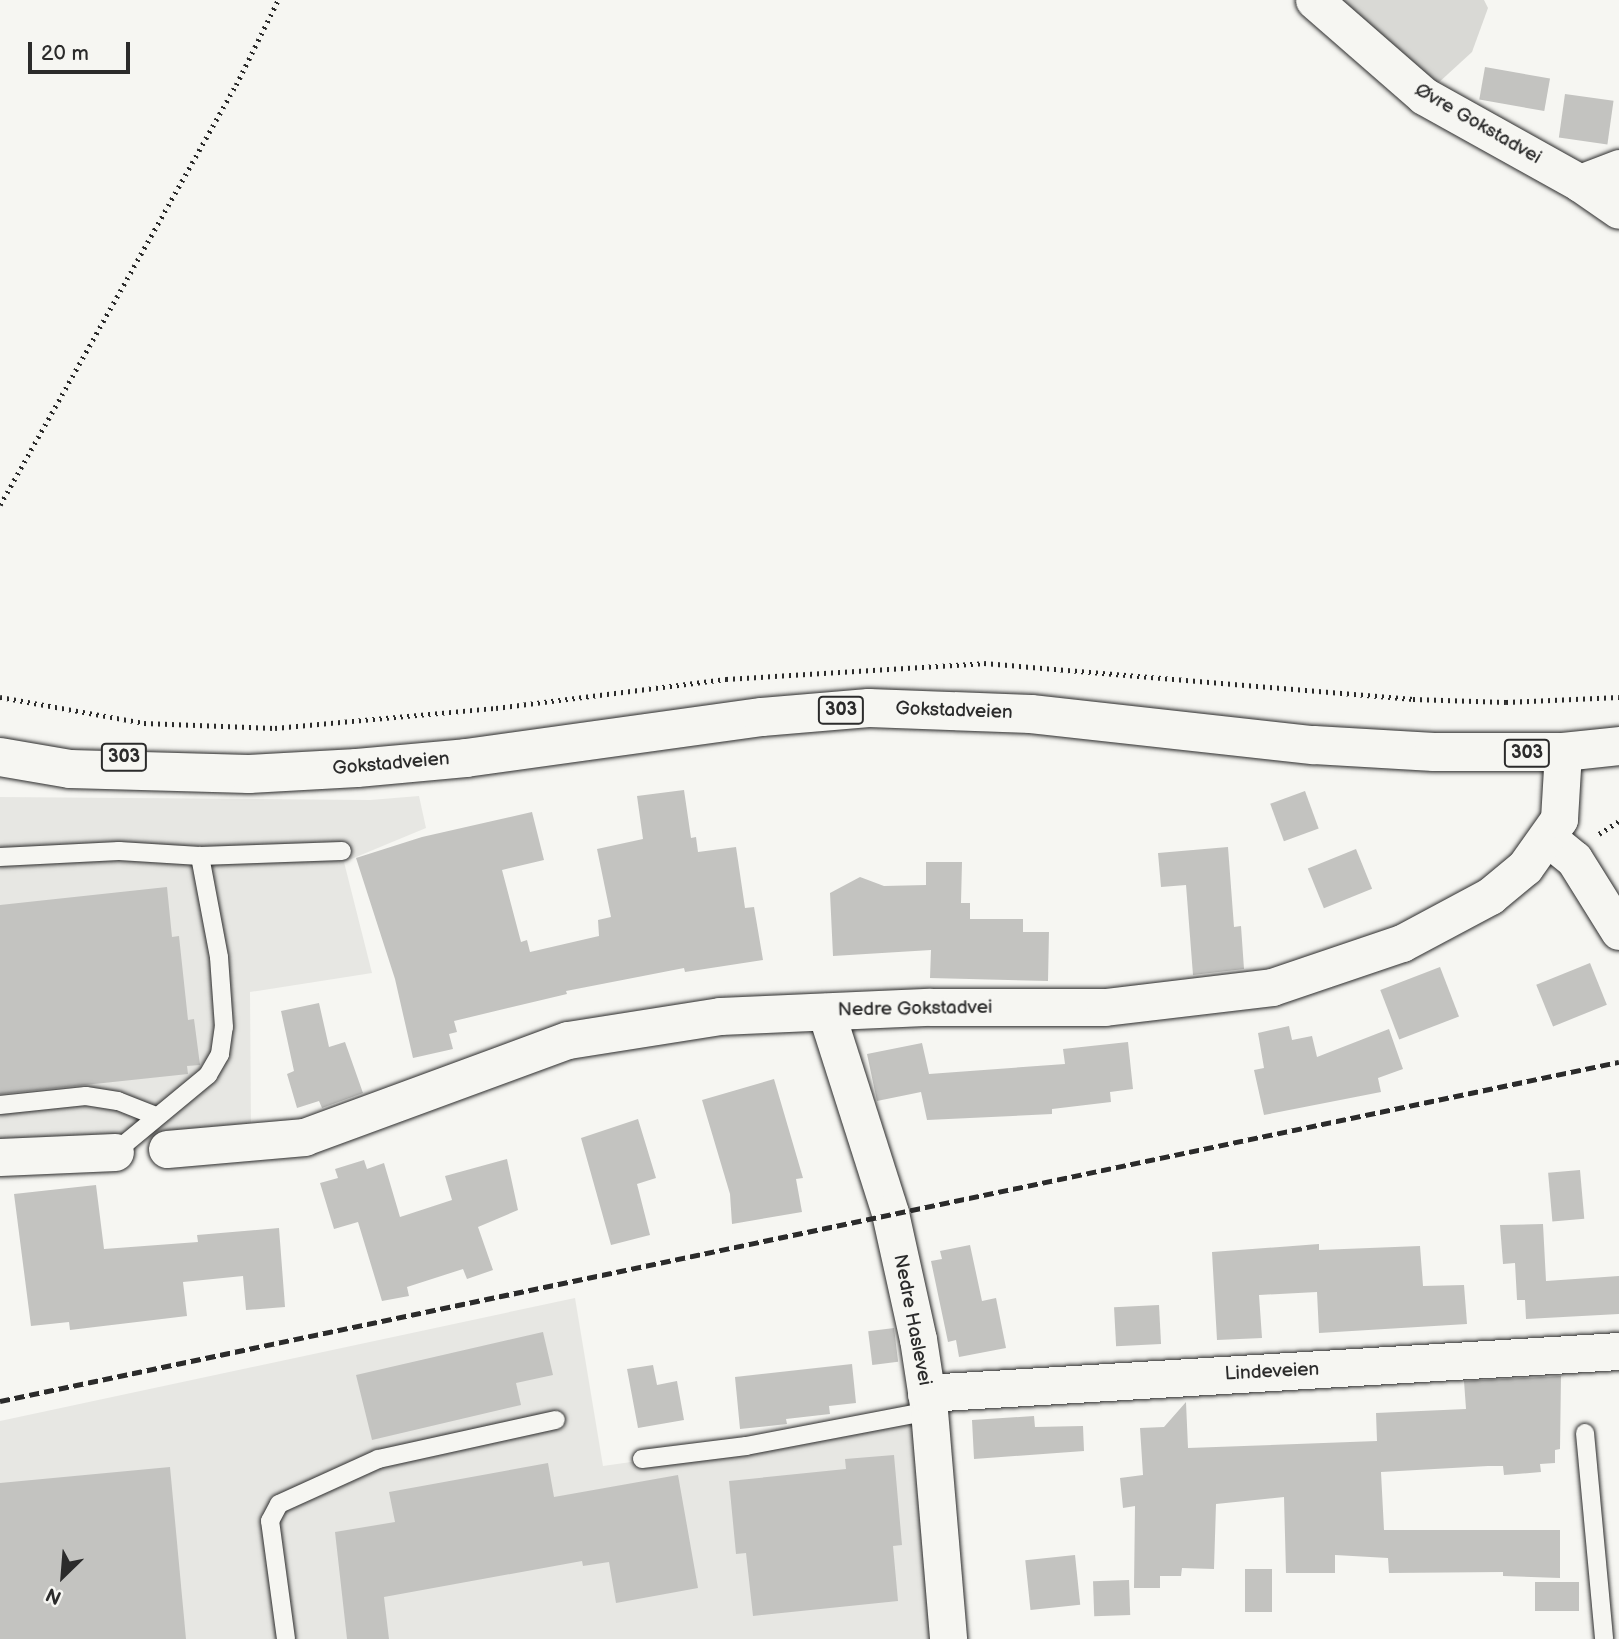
<!DOCTYPE html>
<html>
<head>
<meta charset="utf-8">
<style>
  body { margin:0 }
  #map { position:relative; width:1619px; height:1639px; overflow:hidden; background:#f6f6f2; font-family:"Balsamiq Sans",sans-serif }
  div>[style] { position:absolute }
  .built>* { inset:0; background:#e7e7e3 }
  .green>* { inset:0; background:#d9d9d5 }
  .building>* { inset:0; background:#c3c3c0; transform-origin:0 0 }
  .path>* { height:4.5px; margin-top:-2.25px; transform-origin:0; background:repeating-linear-gradient(90deg,#2b2b2b 0 2px,transparent 0 7px) }
  .roads { filter:drop-shadow(0 0 2px #2b2b2b) drop-shadow(0 0 2px #2b2b2b) }
  .service>* { height:18px; margin:-9px; padding:0 9px; transform-origin:9px; border-radius:9px; background:#f6f6f2 }
  .minor>* { height:37px; margin:-18.5px; padding:0 18.5px; transform-origin:18.5px; border-radius:18.5px; background:#f6f6f2 }
  .primary>* { height:38px; margin:-19px; padding:0 19px; transform-origin:19px; border-radius:19px; background:#f6f6f2 }
  .rail>* { height:5px; margin-top:-2.5px; transform-origin:0; background:repeating-linear-gradient(90deg,#2b2b2b 0 10px,transparent 0 15px) }
  span { translate:-50% -50%; white-space:nowrap; text-align:center; line-height:1.15; -webkit-text-stroke:6px #f6f6f2; paint-order:stroke }
  .shield-label span { padding:2px 5px; background:#f6f6f2; border:2px solid; border-radius:5px; -webkit-text-stroke-width:0 }
  .shield-label { font-size:18px; color:#2b2b2b; font-weight:700 }
  .street-label { font-size:19px; color:#2b2b2b }
  .north { position:absolute; left:28px; top:1541px; width:70px; height:70px; -webkit-text-stroke:5px #f6f6f2; paint-order:stroke; rotate:205deg; font-size:19px; font-weight:700; line-height:28px; text-align:center; color:#2b2b2b }
  .north::after { content:''; display:block; margin:auto; width:24px; height:32px; background:#2b2b2b; clip-path:polygon(50% 0,100% 100%,50% 72%,0 100%) }
  .scale { position:absolute; left:28px; top:42px; width:102px; height:32px; box-sizing:border-box; border:4px solid #2b2b2b; border-top:0; padding-left:9px; font-size:21px; line-height:24px; white-space:nowrap; color:#2b2b2b; -webkit-text-stroke:5px #f6f6f2; paint-order:stroke }
</style>
</head>
<body>
<div id="map">
  <div class="built">
    <i style="clip-path:polygon(419px 796px,426px 828px,344px 862px,372px 973px,250px 992px,251px 1123px,0 1147px,0 797px,370px 800px)"></i>
    <i style="clip-path:polygon(575px 1298px,603px 1466px,925px 1420px,940px 1639px,0 1639px,0 1421px)"></i>
  </div>
  <div class="green">
    <i style="clip-path:polygon(1314px 0,1484px 0,1488px 8px,1472px 52px,1424px 96px)"></i>
  </div>
  <div class="building">
    <i style="left:1485px;top:67px;width:66px;height:33px;rotate:10deg"></i>
    <i style="left:1565px;top:94px;width:49px;height:44px;rotate:8deg"></i>
    <i style="clip-path:polygon(684px 790px,691px 838px,696px 837px,698px 852px,736px 847px,745px 908px,754px 907px,763px 960px,685px 972px,684px 968px,566px 991px,567px 994px,454px 1021px,457px 1032px,449px 1034px,453px 1049px,413px 1058px,395px 979px,356px 858px,422px 837px,532px 812px,544px 860px,502px 870px,521px 942px,527px 940px,530px 952px,599px 936px,598px 920px,611px 917px,597px 849px,643px 839px,637px 796px)"></i>
    <i style="left:1305px;top:791px;width:40px;height:37px;rotate:70deg"></i>
    <i style="clip-path:polygon(1228px 847px,1234px 927px,1241px 926px,1244px 969px,1193px 975px,1186px 885px,1161px 887px,1158px 853px)"></i>
    <i style="left:1356px;top:849px;width:43px;height:52px;rotate:68deg"></i>
    <i style="clip-path:polygon(926px 862px,962px 862px,961px 903px,970px 903px,970px 919px,1023px 919px,1023px 932px,1049px 932px,1048px 981px,930px 978px,931px 950px,833px 956px,830px 893px,860px 877px,884px 886px,926px 885px)"></i>
    <i style="clip-path:polygon(167px 887px,172px 937px,179px 936px,188px 1020px,194px 1019px,200px 1065px,187px 1066px,188px 1074px,0 1094px,0 905px)"></i>
    <i style="left:1590px;top:963px;width:45px;height:58px;rotate:68deg"></i>
    <i style="left:1440px;top:967px;width:53px;height:64px;rotate:69deg"></i>
    <i style="clip-path:polygon(319px 1003px,329px 1047px,345px 1042px,363px 1093px,322px 1108px,319px 1101px,297px 1108px,287px 1074px,294px 1071px,281px 1011px)"></i>
    <i style="clip-path:polygon(1289px 1026px,1292px 1040px,1312px 1036px,1317px 1057px,1389px 1029px,1403px 1069px,1378px 1078px,1381px 1092px,1264px 1115px,1254px 1070px,1264px 1068px,1258px 1033px)"></i>
    <i style="clip-path:polygon(1128px 1042px,1133px 1089px,1110px 1092px,1111px 1102px,1052px 1109px,1052px 1114px,927px 1120px,921px 1092px,877px 1101px,867px 1054px,922px 1043px,929px 1074px,1065px 1064px,1063px 1049px)"></i>
    <i style="clip-path:polygon(774px 1079px,803px 1178px,796px 1179px,802px 1212px,732px 1224px,730px 1194px,702px 1100px)"></i>
    <i style="clip-path:polygon(638px 1119px,656px 1178px,637px 1184px,650px 1235px,611px 1245px,581px 1138px)"></i>
    <i style="clip-path:polygon(507px 1159px,518px 1210px,478px 1227px,493px 1270px,467px 1279px,463px 1269px,407px 1287px,409px 1296px,382px 1301px,358px 1222px,334px 1229px,320px 1183px,338px 1178px,335px 1169px,364px 1160px,367px 1169px,384px 1163px,400px 1217px,452px 1200px,445px 1176px)"></i>
    <i style="left:1580px;top:1170px;width:49px;height:32px;rotate:85deg"></i>
    <i style="clip-path:polygon(96px 1185px,104px 1249px,198px 1242px,197px 1235px,279px 1228px,285px 1307px,246px 1310px,243px 1276px,183px 1282px,187px 1316px,70px 1330px,69px 1322px,31px 1326px,14px 1194px)"></i>
    <i style="clip-path:polygon(1543px 1224px,1546px 1281px,1619px 1276px,1619px 1314px,1526px 1319px,1525px 1300px,1517px 1300px,1515px 1263px,1503px 1264px,1500px 1225px)"></i>
    <i style="clip-path:polygon(1319px 1244px,1319px 1250px,1420px 1246px,1423px 1286px,1464px 1285px,1467px 1324px,1319px 1333px,1317px 1292px,1259px 1295px,1262px 1338px,1217px 1340px,1212px 1252px)"></i>
    <i style="clip-path:polygon(970px 1245px,982px 1301px,996px 1298px,1006px 1348px,959px 1357px,956px 1340px,948px 1342px,931px 1261px,942px 1259px,940px 1251px)"></i>
    <i style="left:1159px;top:1305px;width:39px;height:45px;rotate:87deg"></i>
    <i style="left:894px;top:1328px;width:34px;height:26px;rotate:83deg"></i>
    <i style="clip-path:polygon(543px 1332px,553px 1375px,516px 1383px,521px 1405px,372px 1440px,356px 1375px)"></i>
    <i style="clip-path:polygon(852px 1364px,856px 1403px,829px 1406px,830px 1414px,786px 1419px,787px 1424px,740px 1429px,735px 1377px)"></i>
    <i style="clip-path:polygon(653px 1365px,657px 1385px,677px 1381px,684px 1420px,638px 1428px,627px 1369px)"></i>
    <i style="clip-path:polygon(1561px 1376px,1560px 1449px,1555px 1450px,1555px 1463px,1540px 1464px,1541px 1472px,1504px 1475px,1503px 1466px,1488px 1466px,1381px 1472px,1384px 1530px,1560px 1530px,1560px 1578px,1503px 1576px,1503px 1572px,1389px 1573px,1388px 1558px,1335px 1555px,1335px 1573px,1286px 1573px,1284px 1497px,1216px 1504px,1214px 1569px,1182px 1568px,1181px 1576px,1160px 1576px,1160px 1588px,1134px 1588px,1135px 1506px,1123px 1508px,1120px 1478px,1143px 1475px,1140px 1428px,1164px 1427px,1186px 1402px,1188px 1448px,1377px 1441px,1376px 1413px,1466px 1409px,1464px 1381px)"></i>
    <i style="clip-path:polygon(1034px 1416px,1035px 1427px,1083px 1426px,1084px 1451px,974px 1459px,972px 1420px)"></i>
    <i style="clip-path:polygon(894px 1455px,902px 1545px,893px 1546px,898px 1601px,753px 1616px,746px 1553px,736px 1554px,729px 1481px,846px 1469px,845px 1459px)"></i>
    <i style="clip-path:polygon(548px 1463px,554px 1497px,678px 1475px,698px 1588px,616px 1603px,609px 1562px,583px 1566px,582px 1561px,384px 1597px,389px 1639px,347px 1639px,335px 1532px,395px 1522px,389px 1492px)"></i>
    <i style="clip-path:polygon(170px 1467px,186px 1639px,0 1639px,0 1483px)"></i>
    <i style="left:1075px;top:1555px;width:50px;height:50px;rotate:84deg"></i>
    <i style="left:1245px;top:1569px;width:27px;height:43px"></i>
    <i style="left:1129px;top:1580px;width:35px;height:36px;rotate:88deg"></i>
    <i style="left:1535px;top:1582px;width:44px;height:29px"></i>
  </div>
  <div class="path">
    <i style="left:0;top:505px;width:482px;rotate:-60.7deg"></i>
    <i style="left:236px;top:85px;width:95px;rotate:-63.7deg"></i>
    <i style="left:0;top:697px;width:146px;rotate:10.2deg"></i>
    <i style="left:144px;top:723px;width:131px;rotate:2.2deg"></i>
    <i style="left:275px;top:728px;width:222px;rotate:-5.2deg"></i>
    <i style="left:496px;top:708px;width:232px;rotate:-7.2deg"></i>
    <i style="left:726px;top:679px;width:258px;rotate:-3.5deg"></i>
    <i style="left:984px;top:663px;width:431px;rotate:4.8deg"></i>
    <i style="left:1413px;top:699px;width:93px;rotate:1.8deg"></i>
    <i style="left:1506px;top:702px;width:113px;rotate:-2.5deg"></i>
    <i style="left:1599px;top:834px;width:24px;rotate:-33deg"></i>
  </div>
  <div class="roads">
    <div class="service">
      <i style="left:0;top:857px;width:119px;rotate:-2.9deg"></i>
      <i style="left:119px;top:851px;width:81px;rotate:3.5deg"></i>
      <i style="left:200px;top:856px;width:142px;rotate:-2deg"></i>
      <i style="left:0;top:1105px;width:86px;rotate:-6deg"></i>
      <i style="left:86px;top:1096px;width:32px;rotate:9deg"></i>
      <i style="left:118px;top:1101px;width:41px;rotate:21.5deg"></i>
      <i style="left:115px;top:1152px;width:121px;rotate:-39.6deg"></i>
      <i style="left:208px;top:1075px;width:24px;rotate:-60deg"></i>
      <i style="left:220px;top:1054px;width:27px;rotate:-82deg"></i>
      <i style="left:224px;top:1027px;width:70px;rotate:-94.1deg"></i>
      <i style="left:219px;top:957px;width:103px;rotate:-100.7deg"></i>
      <i style="left:1585px;top:1433px;width:207px;rotate:84.7deg"></i>
      <i style="left:642px;top:1459px;width:105px;rotate:-7.1deg"></i>
      <i style="left:746px;top:1446px;width:186px;rotate:-10.8deg"></i>
      <i style="left:286px;top:1639px;width:119px;rotate:-97.7deg"></i>
      <i style="left:270px;top:1521px;width:19px;rotate:-62deg"></i>
      <i style="left:279px;top:1504px;width:109px;rotate:-24.4deg"></i>
      <i style="left:378px;top:1459px;width:182px;rotate:-12.4deg"></i>
    </div>
    <div class="minor">
      <i style="left:1314px;top:0;width:146px;rotate:41.1deg"></i>
      <i style="left:1424px;top:96px;width:179px;rotate:29.1deg"></i>
      <i style="left:1580px;top:183px;width:47px;rotate:34.7deg"></i>
      <i style="left:1580px;top:183px;width:42px;rotate:-21deg"></i>
      <i style="left:1548px;top:838px;width:33px;rotate:39deg"></i>
      <i style="left:1574px;top:859px;width:85px;rotate:58deg"></i>
      <i style="left:826px;top:1012px;width:211px;rotate:72.3deg"></i>
      <i style="left:890px;top:1213px;width:129px;rotate:77.5deg"></i>
      <i style="left:918px;top:1339px;width:73px;rotate:81.3deg"></i>
      <i style="left:929px;top:1411px;width:229px;rotate:85.2deg"></i>
      <i style="left:167px;top:1149px;width:138px;rotate:-5deg"></i>
      <i style="left:304px;top:1137px;width:281px;rotate:-20.2deg"></i>
      <i style="left:568px;top:1040px;width:154px;rotate:-9deg"></i>
      <i style="left:720px;top:1016px;width:210px;rotate:-2.5deg"></i>
      <i style="left:930px;top:1007px;width:175px"></i>
      <i style="left:1105px;top:1007px;width:168px;rotate:-6.8deg"></i>
      <i style="left:1272px;top:987px;width:137px;rotate:-18.7deg"></i>
      <i style="left:1402px;top:943px;width:100px;rotate:-28.1deg"></i>
      <i style="left:1490px;top:896px;width:45px;rotate:-39.6deg"></i>
      <i style="left:1525px;top:867px;width:59px;rotate:-54.7deg"></i>
      <i style="left:1559px;top:819px;width:67px;rotate:-86.6deg"></i>
      <i style="left:0;top:1157px;width:115px;rotate:-2.5deg"></i>
      <i style="left:926px;top:1393px;width:694px;rotate:-3.47deg"></i>
    </div>
    <div class="primary">
      <i style="left:0;top:757px;width:71px;rotate:9.7deg"></i>
      <i style="left:70px;top:769px;width:179px;rotate:1.6deg"></i>
      <i style="left:249px;top:774px;width:108px;rotate:-3.2deg"></i>
      <i style="left:357px;top:768px;width:109px;rotate:-5.2deg"></i>
      <i style="left:466px;top:758px;width:299px;rotate:-7.9deg"></i>
      <i style="left:762px;top:717px;width:107px;rotate:-4.8deg"></i>
      <i style="left:869px;top:708px;width:162px;rotate:2.1deg"></i>
      <i style="left:1031px;top:714px;width:285px;rotate:6.3deg"></i>
      <i style="left:1314px;top:745px;width:120px;rotate:3.3deg"></i>
      <i style="left:1434px;top:752px;width:129px"></i>
      <i style="left:1563px;top:752px;width:56px;rotate:-6.1deg"></i>
    </div>
  </div>
  <div class="rail">
    <i style="left:0;top:1401px;width:1654px;rotate:-11.83deg"></i>
  </div>
  <div class="shield-label">
    <span style="left:841px;top:710px">303</span>
    <span style="left:1527px;top:753px">303</span>
    <span style="left:124px;top:757px">303</span>
  </div>
  <div class="street-label">
    <span style="left:1478px;top:124px;rotate:30deg">Øvre Gokstadvei</span>
    <span style="left:954px;top:711px;rotate:2deg">Gokstadveien</span>
    <span style="left:391px;top:764px;rotate:-5deg">Gokstadveien</span>
    <span style="left:915px;top:1009px;rotate:-1deg">Nedre Gokstadvei</span>
    <span style="left:912px;top:1320px;rotate:79deg">Nedre Haslevei</span>
    <span style="left:1272px;top:1372px;rotate:-3deg">Lindeveien</span>
  </div>
  <div class="north">N</div>
  <div class="scale">20 m</div>
</div>
</body>
</html>
